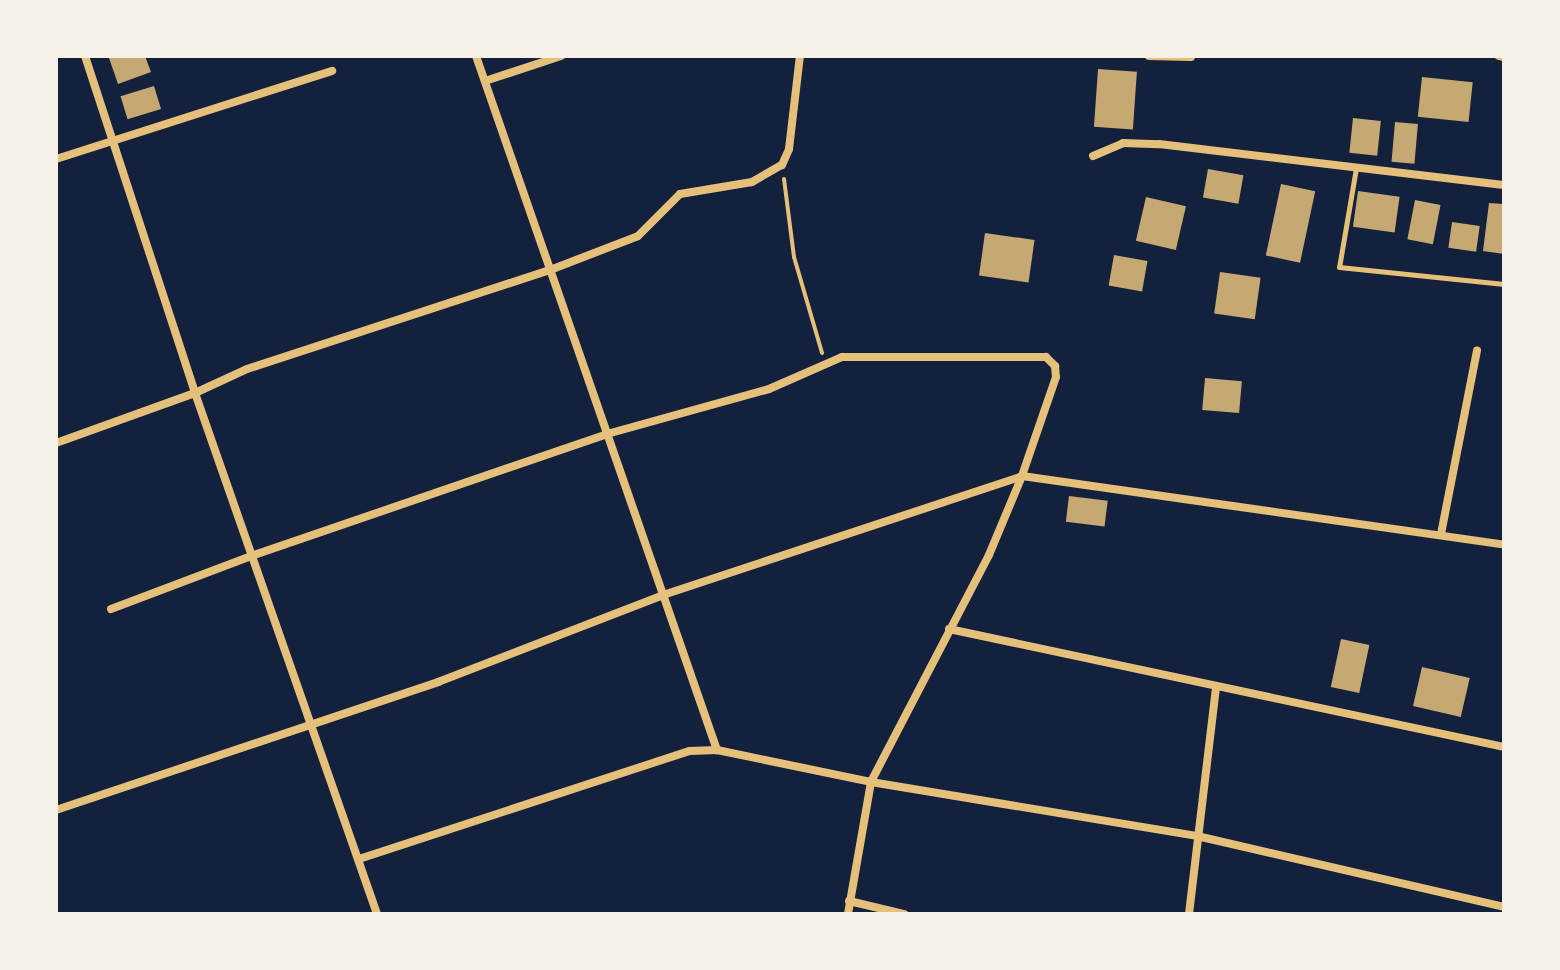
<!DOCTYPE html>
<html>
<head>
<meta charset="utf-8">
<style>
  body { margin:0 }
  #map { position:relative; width:1560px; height:970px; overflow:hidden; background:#14213d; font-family:"Crimson Pro",serif }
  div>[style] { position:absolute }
  .building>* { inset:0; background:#c6a872; transform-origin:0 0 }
  .path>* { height:4px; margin:-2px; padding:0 2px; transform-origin:2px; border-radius:2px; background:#e5c07b }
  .service>* { height:5px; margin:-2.5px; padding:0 2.5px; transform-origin:2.5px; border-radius:2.5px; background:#e5c07b }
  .minor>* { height:8px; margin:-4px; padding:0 4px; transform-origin:4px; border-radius:4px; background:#e5c07b }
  span { translate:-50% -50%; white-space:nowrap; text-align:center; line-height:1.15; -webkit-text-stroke:7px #f6f1e7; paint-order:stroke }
  .frame { position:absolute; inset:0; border:58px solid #f6f1e7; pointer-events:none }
</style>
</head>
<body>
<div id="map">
  <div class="building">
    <i style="clip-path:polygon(114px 56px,145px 56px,151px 72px,118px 84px,109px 58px)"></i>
    <i style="left:1098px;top:69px;width:39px;height:58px;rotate:4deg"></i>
    <i style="left:1422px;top:77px;width:51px;height:40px;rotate:6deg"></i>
    <i style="left:154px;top:86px;width:24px;height:35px;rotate:73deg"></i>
    <i style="left:1353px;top:118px;width:28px;height:35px;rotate:6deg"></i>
    <i style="left:1395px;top:122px;width:23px;height:40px;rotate:5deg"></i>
    <i style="left:1208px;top:169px;width:36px;height:29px;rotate:10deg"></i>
    <i style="left:1281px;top:184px;width:35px;height:73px;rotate:12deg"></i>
    <i style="left:1358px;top:191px;width:42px;height:36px;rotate:8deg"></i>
    <i style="left:1146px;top:197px;width:41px;height:45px;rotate:13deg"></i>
    <i style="left:1415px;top:200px;width:26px;height:40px;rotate:11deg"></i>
    <i style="clip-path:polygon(1489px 203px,1504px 204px,1504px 254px,1483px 251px)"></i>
    <i style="left:1452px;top:222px;width:28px;height:26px;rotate:8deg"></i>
    <i style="left:985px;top:233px;width:50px;height:43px;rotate:8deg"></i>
    <i style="left:1114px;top:255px;width:34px;height:31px;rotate:10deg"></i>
    <i style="left:1220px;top:272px;width:41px;height:42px;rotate:8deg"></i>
    <i style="left:1205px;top:378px;width:37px;height:32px;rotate:5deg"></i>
    <i style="left:1069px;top:496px;width:39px;height:26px;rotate:7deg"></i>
    <i style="left:1341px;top:639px;width:29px;height:49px;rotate:12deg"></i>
    <i style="left:1422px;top:667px;width:49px;height:40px;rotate:13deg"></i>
  </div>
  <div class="path">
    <i style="left:784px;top:179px;width:79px;rotate:82.7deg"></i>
    <i style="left:794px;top:257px;width:100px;rotate:73.7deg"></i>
  </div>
  <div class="service">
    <i style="left:1356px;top:168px;width:100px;rotate:99.7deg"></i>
    <i style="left:1339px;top:267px;width:166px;rotate:5.9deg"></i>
  </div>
  <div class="minor">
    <i style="left:85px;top:56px;width:354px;rotate:71.9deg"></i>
    <i style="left:195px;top:393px;width:552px;rotate:70.74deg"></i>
    <i style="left:476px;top:56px;width:735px;rotate:70.85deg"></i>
    <i style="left:1149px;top:56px;width:42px;rotate:1.4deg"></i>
    <i style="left:1499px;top:56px;width:5px;rotate:11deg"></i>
    <i style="left:485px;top:81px;width:80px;rotate:-18.2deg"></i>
    <i style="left:1093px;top:156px;width:33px;rotate:-23deg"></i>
    <i style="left:1123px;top:143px;width:36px;rotate:2deg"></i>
    <i style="left:1159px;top:144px;width:347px;rotate:6.8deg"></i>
    <i style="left:56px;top:159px;width:290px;rotate:-17.7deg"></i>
    <i style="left:56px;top:443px;width:148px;rotate:-19.8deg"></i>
    <i style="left:195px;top:393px;width:57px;rotate:-24.8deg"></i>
    <i style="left:247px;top:369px;width:319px;rotate:-18.1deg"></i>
    <i style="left:550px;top:270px;width:94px;rotate:-21.1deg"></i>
    <i style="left:638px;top:236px;width:59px;rotate:-45deg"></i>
    <i style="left:680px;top:194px;width:73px;rotate:-9.5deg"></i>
    <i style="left:752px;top:182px;width:34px;rotate:-30deg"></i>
    <i style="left:782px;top:165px;width:17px;rotate:-66deg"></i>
    <i style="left:789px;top:149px;width:94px;rotate:-83.3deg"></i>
    <i style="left:1441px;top:534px;width:187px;rotate:-78.9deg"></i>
    <i style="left:111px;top:609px;width:150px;rotate:-20.7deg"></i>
    <i style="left:251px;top:556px;width:376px;rotate:-18.9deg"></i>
    <i style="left:607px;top:434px;width:168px;rotate:-15.5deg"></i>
    <i style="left:769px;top:389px;width:80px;rotate:-23.7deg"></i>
    <i style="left:842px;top:357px;width:204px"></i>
    <i style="left:1046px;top:357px;width:13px;rotate:45deg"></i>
    <i style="left:1055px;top:366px;width:11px;rotate:85deg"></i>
    <i style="left:1056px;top:377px;width:105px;rotate:109deg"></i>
    <i style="left:1022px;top:476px;width:86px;rotate:112.7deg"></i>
    <i style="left:989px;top:555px;width:256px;rotate:117.5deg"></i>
    <i style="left:871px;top:782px;width:134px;rotate:99.9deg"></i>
    <i style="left:949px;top:629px;width:567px;rotate:12deg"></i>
    <i style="left:56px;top:810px;width:403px;rotate:-18.5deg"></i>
    <i style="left:438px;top:682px;width:241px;rotate:-21.1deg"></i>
    <i style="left:663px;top:595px;width:378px;rotate:-18.3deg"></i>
    <i style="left:1022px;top:476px;width:487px;rotate:8.1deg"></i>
    <i style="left:359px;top:859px;width:348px;rotate:-18.1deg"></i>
    <i style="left:690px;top:751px;width:27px;rotate:-2deg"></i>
    <i style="left:717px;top:750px;width:157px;rotate:11.7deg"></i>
    <i style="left:871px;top:782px;width:330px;rotate:9.4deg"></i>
    <i style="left:1197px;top:836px;width:315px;rotate:13deg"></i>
    <i style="left:849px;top:901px;width:57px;rotate:13.3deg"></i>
    <i style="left:1189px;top:914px;width:228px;rotate:-83.2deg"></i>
  </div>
  <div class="frame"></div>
</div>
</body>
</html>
